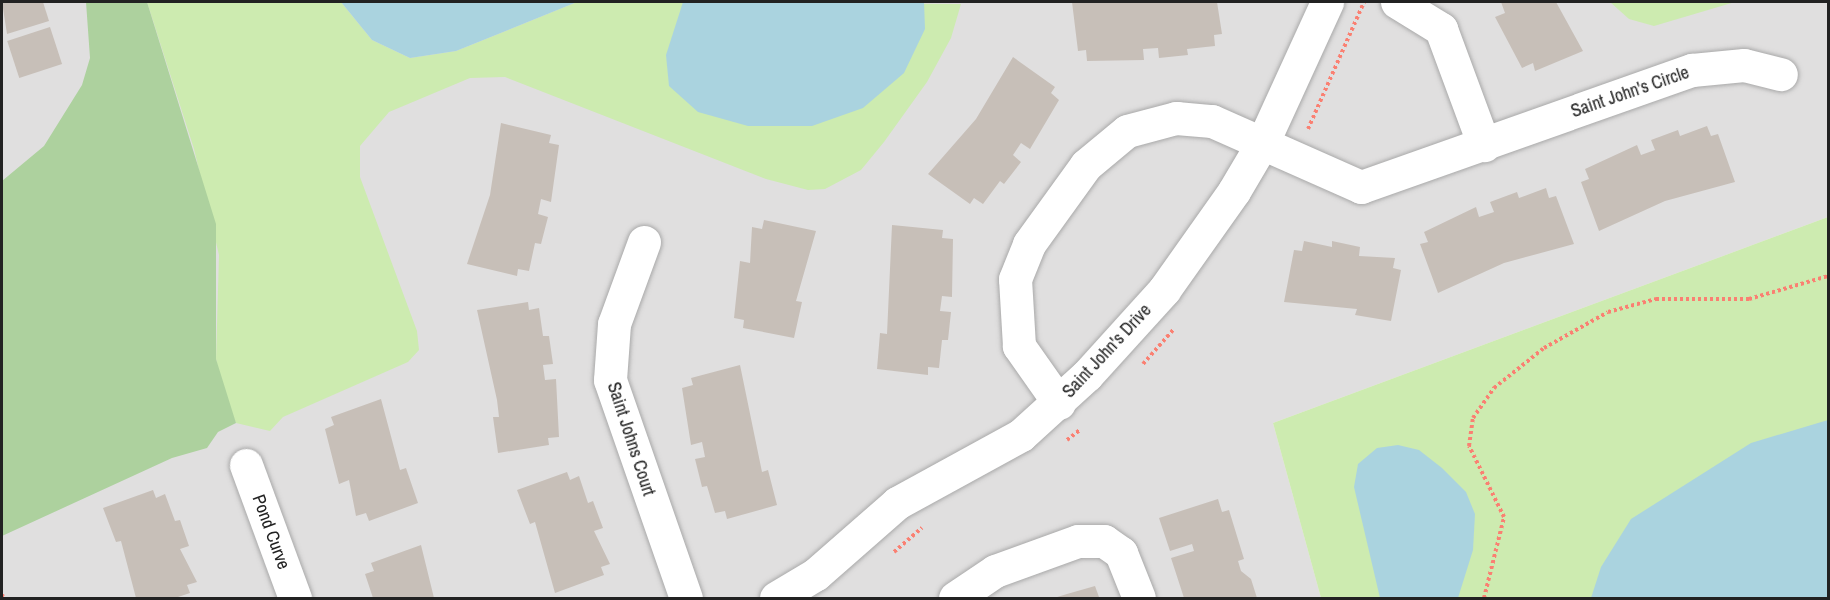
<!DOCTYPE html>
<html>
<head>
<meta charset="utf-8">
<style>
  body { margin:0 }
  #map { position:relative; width:1830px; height:600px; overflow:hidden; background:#f2efe9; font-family:"Archivo Narrow",sans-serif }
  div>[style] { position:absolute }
  .residential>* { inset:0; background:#e0dfdf }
  .grass>* { inset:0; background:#cdebb0 }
  .forest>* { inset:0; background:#add19e }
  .water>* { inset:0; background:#aad3df }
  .building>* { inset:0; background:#c7bfb8; transform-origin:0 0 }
  .path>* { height:4px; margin-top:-2px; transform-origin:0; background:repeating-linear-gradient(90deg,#fa8072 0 3px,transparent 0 6px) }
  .roads { filter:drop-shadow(0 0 2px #a9a9a9) drop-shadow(0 0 2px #a9a9a9) }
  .minor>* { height:33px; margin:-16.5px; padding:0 16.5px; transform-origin:16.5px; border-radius:16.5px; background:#fff }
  span { translate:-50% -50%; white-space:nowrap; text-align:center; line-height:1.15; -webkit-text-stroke:4.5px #fff; paint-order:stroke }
  .street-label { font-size:18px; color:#222 }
  .frame { position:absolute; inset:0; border:3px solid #222; pointer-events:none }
</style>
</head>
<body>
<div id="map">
  <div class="residential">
    <i style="clip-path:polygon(2px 2px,1828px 2px,1828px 217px,1273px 423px,1321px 598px,2px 598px)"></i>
  </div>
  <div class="grass">
    <i style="clip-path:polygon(147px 2px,341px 2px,372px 40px,410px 58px,456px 51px,577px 2px,961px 4px,951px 38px,927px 82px,884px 142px,861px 170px,825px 189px,808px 190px,766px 179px,505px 77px,470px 78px,389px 112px,360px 146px,360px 177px,417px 331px,419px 350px,408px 362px,283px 417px,270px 431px,236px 423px,223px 392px,216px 359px,219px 255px,194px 149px)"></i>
    <i style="clip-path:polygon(1610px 2px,1735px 2px,1654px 26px,1629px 19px)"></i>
    <i style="clip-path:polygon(1828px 217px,1828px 598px,1321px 598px,1273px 423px)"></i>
  </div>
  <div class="forest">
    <i style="clip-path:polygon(86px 2px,147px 2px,216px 224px,216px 359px,236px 423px,218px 432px,207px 448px,172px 458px,2px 536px,2px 181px,44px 146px,82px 85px,90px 58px)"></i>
  </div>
  <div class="water">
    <i style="clip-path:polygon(341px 2px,577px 2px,456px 51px,410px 58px,372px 40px)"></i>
    <i style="clip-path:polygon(683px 2px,924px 2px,925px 29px,904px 73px,863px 108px,812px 126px,748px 126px,698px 112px,669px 86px,666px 55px)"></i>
    <i style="clip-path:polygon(1828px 420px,1828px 598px,1591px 598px,1601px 567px,1631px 519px,1751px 443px)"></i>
    <i style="clip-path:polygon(1398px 445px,1419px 450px,1442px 468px,1466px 492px,1475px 514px,1473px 550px,1458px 598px,1380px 598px,1354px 487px,1358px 464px,1377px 448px)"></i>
  </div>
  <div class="building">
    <i style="clip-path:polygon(2px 2px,43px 2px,49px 21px,7px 34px)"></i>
    <i style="clip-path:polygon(1072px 2px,1217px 2px,1222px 34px,1214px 35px,1215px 46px,1187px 49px,1188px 55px,1159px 58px,1158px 48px,1143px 49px,1144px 60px,1087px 61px,1086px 50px,1078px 51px)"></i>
    <i style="clip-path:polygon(1501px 2px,1556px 2px,1583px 51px,1535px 71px,1533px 63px,1522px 68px,1495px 17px,1505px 13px)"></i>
    <i style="left:50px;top:27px;width:39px;height:45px;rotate:72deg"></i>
    <i style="clip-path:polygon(1013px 57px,1055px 87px,1051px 93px,1059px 100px,1030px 149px,1021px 143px,1013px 155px,1021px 162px,1004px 184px,1000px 181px,983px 204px,974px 198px,970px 204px,928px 174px,976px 119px)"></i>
    <i style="clip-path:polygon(501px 123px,551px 135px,549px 143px,559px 145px,551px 202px,541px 199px,538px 214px,548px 217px,541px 244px,535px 243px,529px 271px,518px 269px,517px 276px,467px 264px,490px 195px)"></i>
    <i style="clip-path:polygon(1707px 126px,1711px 136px,1718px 134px,1735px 182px,1665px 201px,1599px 231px,1581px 182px,1589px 179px,1585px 169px,1637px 145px,1641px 155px,1655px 150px,1651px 140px,1678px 130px,1680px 136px)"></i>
    <i style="clip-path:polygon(1546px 188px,1549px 198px,1556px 196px,1574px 244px,1504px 263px,1438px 293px,1420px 244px,1428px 242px,1424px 232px,1476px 207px,1479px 217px,1494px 212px,1490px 202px,1517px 192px,1519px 198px)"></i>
    <i style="clip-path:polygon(764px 220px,816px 231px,796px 301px,802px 302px,794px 338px,743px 328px,744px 320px,734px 318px,740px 261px,750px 263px,752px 227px,762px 229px)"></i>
    <i style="clip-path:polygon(892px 225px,943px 230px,942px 238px,953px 239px,952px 297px,942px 296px,940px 311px,951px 312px,948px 340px,942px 340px,939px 368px,928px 367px,928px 375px,877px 369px,880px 333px,887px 334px)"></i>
    <i style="clip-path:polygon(1304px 241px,1332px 247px,1332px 241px,1360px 247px,1359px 256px,1395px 258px,1393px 268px,1401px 270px,1391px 321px,1355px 315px,1357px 309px,1284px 302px,1294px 250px,1302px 251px)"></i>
    <i style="clip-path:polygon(528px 302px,529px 310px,539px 308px,543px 336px,549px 336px,553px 364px,543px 365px,545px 380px,556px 379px,559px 437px,548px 438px,549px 445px,498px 453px,493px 417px,499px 417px,497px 400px,477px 310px)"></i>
    <i style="clip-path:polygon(740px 365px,762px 472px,768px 470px,777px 505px,727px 519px,725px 511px,715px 513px,707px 486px,702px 487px,695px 459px,705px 457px,702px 442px,691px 445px,682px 388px,693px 385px,691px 378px)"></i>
    <i style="clip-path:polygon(381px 399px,400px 470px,406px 468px,418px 503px,369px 521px,366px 513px,356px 516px,349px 480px,339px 484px,325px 429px,334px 425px,331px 417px)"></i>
    <i style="clip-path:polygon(567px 472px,570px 480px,579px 476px,588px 503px,593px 501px,603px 528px,594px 531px,610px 564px,601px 567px,604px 575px,555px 593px,535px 522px,530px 524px,517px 490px)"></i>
    <i style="clip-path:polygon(153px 490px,156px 498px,165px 494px,175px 521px,180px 520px,189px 546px,180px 549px,197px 582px,187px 585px,190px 593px,175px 598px,136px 598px,121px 541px,116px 542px,103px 508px)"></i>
    <i style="clip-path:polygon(1218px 499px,1222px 512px,1229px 510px,1244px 559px,1238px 561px,1241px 571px,1251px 579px,1257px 598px,1184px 598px,1171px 558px,1194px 551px,1192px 544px,1170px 551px,1159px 518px)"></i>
    <i style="clip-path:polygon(421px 545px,434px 598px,373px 598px,365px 574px,374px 571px,371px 563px)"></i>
    <i style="clip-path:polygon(1095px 586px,1099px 597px,1054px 598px,1067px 594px)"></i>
  </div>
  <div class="path">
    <i style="left:1308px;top:129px;width:139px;rotate:-66.2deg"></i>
    <i style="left:1143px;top:364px;width:47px;rotate:-48.5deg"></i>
    <i style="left:1067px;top:440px;width:16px;rotate:-38deg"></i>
    <i style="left:894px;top:552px;width:37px;rotate:-41deg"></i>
    <i style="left:2px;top:594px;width:4px;rotate:76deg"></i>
    <i style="left:1484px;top:598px;width:83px;rotate:-76.1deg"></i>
    <i style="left:1504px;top:517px;width:79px;rotate:-116.2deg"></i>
    <i style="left:1469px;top:446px;width:28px;rotate:-82deg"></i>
    <i style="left:1473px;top:418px;width:37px;rotate:-55deg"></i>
    <i style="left:1494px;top:388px;width:64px;rotate:-38.7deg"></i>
    <i style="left:1544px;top:348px;width:73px;rotate:-29.4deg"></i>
    <i style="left:1608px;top:312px;width:50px;rotate:-15.2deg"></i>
    <i style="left:1656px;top:299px;width:93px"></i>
    <i style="left:1749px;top:299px;width:82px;rotate:-16.2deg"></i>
  </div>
  <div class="roads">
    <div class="minor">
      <i style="left:1397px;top:2px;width:52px;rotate:31.5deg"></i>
      <i style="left:1441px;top:29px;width:124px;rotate:69.7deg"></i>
      <i style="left:644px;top:242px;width:87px;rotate:110.1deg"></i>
      <i style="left:614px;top:324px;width:56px;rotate:94.1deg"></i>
      <i style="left:610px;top:380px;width:231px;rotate:70.8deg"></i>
      <i style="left:1059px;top:403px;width:70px;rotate:-125.1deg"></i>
      <i style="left:1019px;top:346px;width:67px;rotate:-93.4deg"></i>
      <i style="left:1015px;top:279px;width:38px;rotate:-68deg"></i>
      <i style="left:1029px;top:244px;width:97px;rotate:-54.2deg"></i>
      <i style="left:1086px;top:165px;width:53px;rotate:-39.7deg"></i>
      <i style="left:1127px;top:131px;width:51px;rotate:-14.9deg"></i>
      <i style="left:1176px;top:118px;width:36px;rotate:5deg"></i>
      <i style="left:1212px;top:121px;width:163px;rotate:23.9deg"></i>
      <i style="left:1361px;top:187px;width:351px;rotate:-19.5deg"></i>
      <i style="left:1692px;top:70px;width:52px;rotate:-5.5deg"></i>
      <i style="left:1744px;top:65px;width:38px;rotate:14deg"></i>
      <i style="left:246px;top:465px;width:142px;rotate:69.8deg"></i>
      <i style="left:776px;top:598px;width:47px;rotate:-31deg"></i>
      <i style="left:816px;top:574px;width:108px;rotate:-41.2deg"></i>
      <i style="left:897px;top:503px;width:141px;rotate:-28.7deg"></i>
      <i style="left:1021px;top:435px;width:89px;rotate:-42.3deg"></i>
      <i style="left:1087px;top:375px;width:115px;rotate:-47.8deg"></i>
      <i style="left:1164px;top:290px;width:121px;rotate:-54.7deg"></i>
      <i style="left:1234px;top:191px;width:57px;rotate:-59.4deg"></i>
      <i style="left:1263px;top:142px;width:154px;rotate:-65.4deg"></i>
      <i style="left:955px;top:598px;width:48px;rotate:-34deg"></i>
      <i style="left:995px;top:571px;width:88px;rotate:-19.9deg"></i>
      <i style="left:1078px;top:541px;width:26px"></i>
      <i style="left:1104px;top:541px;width:21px;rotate:35deg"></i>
      <i style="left:1121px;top:553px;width:48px;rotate:68.2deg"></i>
    </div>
  </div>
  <div class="street-label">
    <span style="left:1630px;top:92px;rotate:-19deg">Saint John's Circle</span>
    <span style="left:1107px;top:351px;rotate:-47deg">Saint John's Drive</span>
    <span style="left:631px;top:439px;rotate:72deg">Saint Johns Court</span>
    <span style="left:271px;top:532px;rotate:70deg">Pond Curve</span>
  </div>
  <div class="frame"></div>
</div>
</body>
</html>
